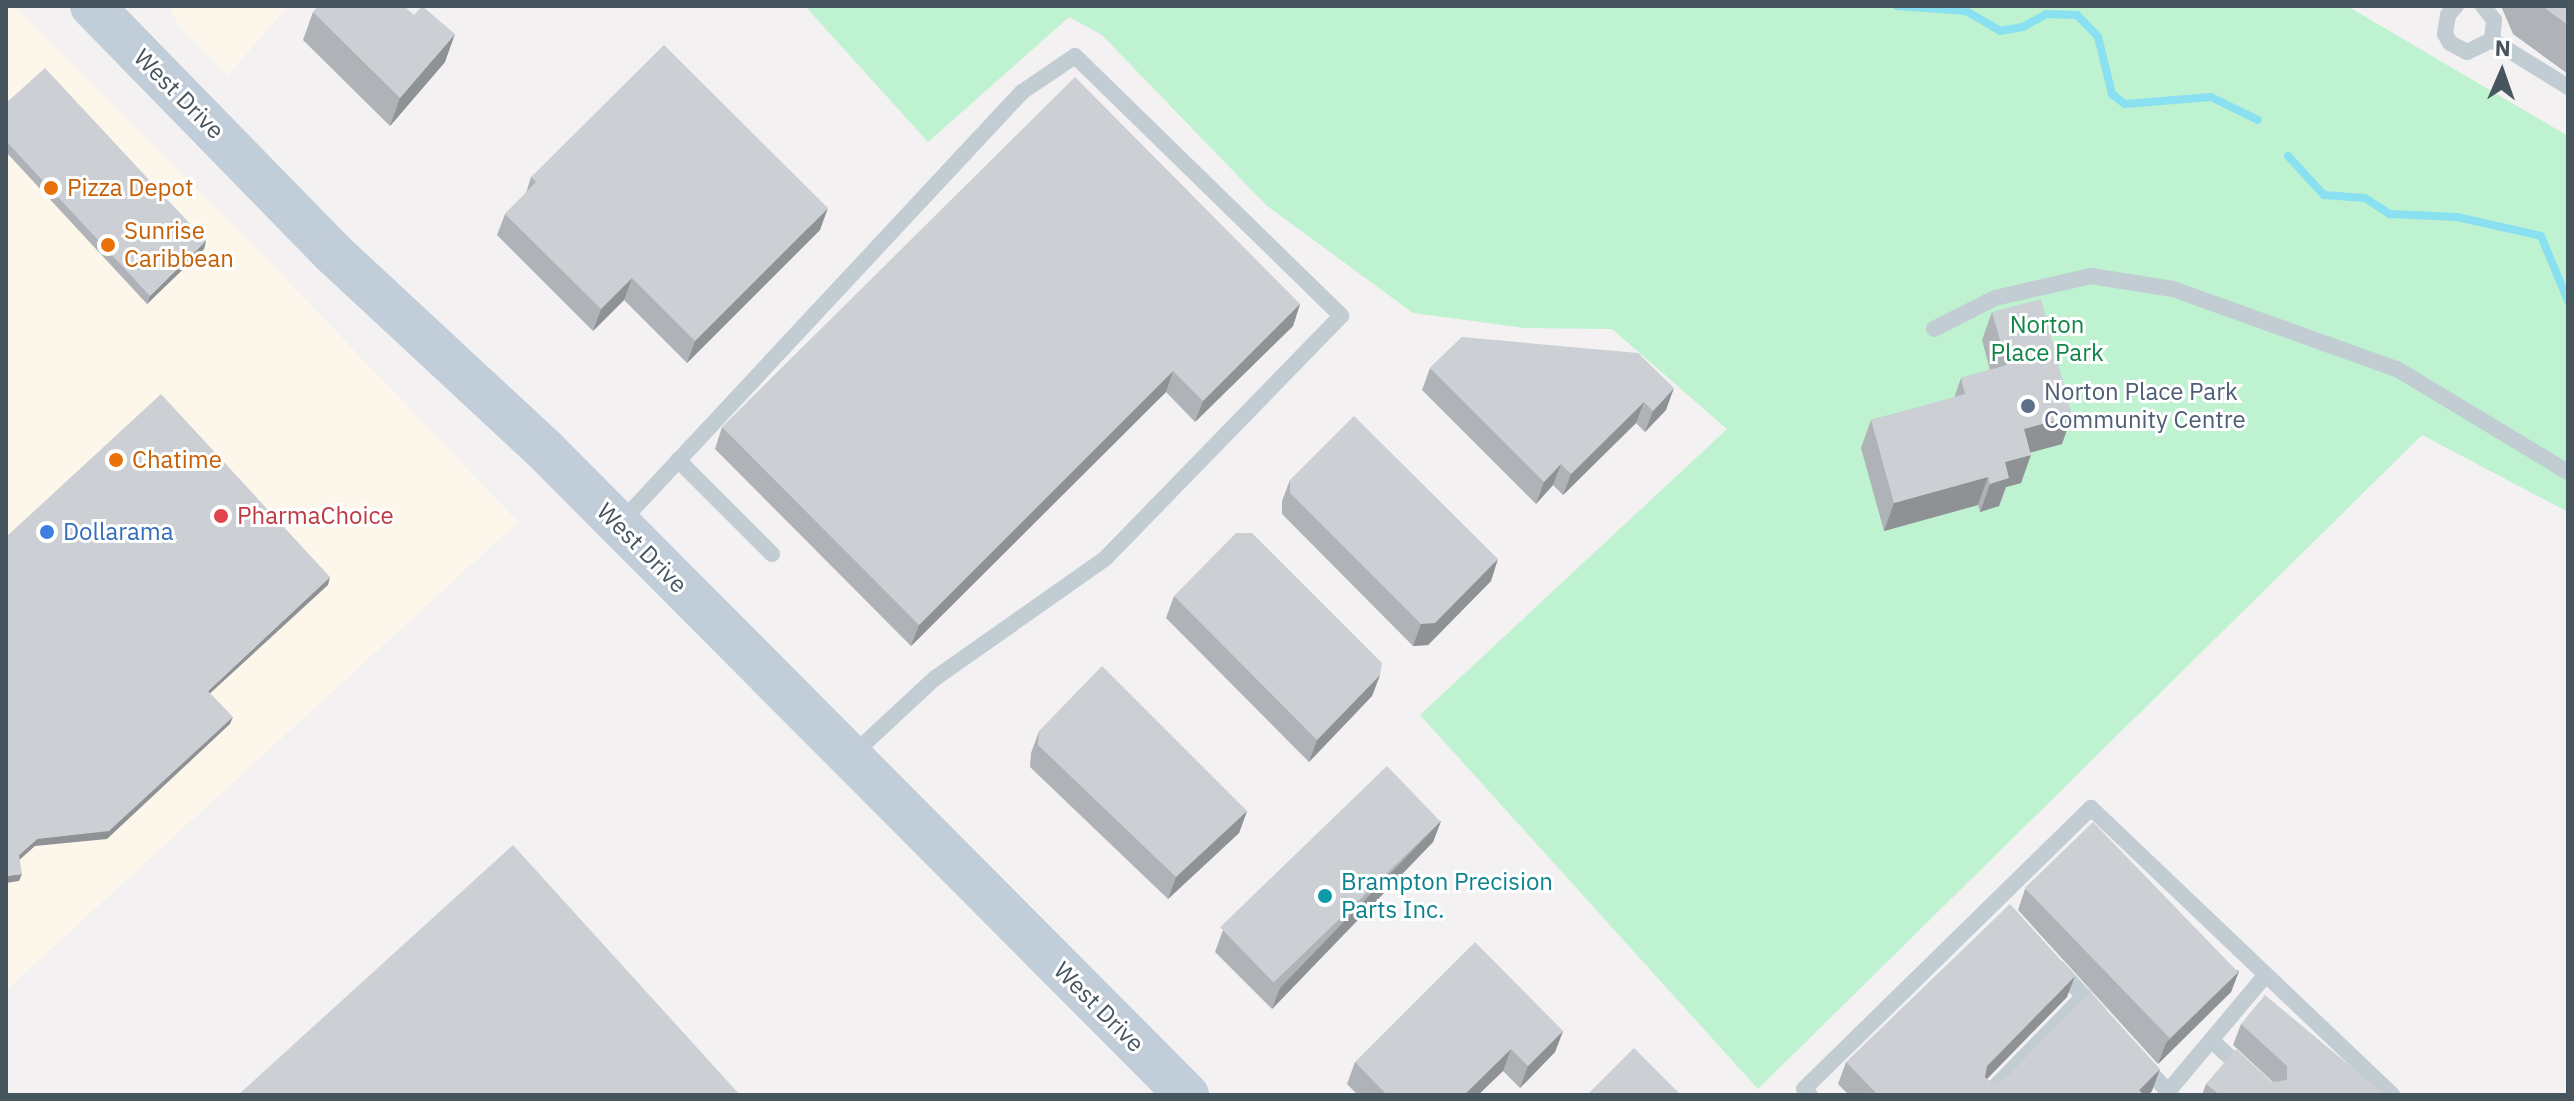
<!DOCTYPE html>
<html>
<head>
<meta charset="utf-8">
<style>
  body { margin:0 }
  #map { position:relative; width:2574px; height:1101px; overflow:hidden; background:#f3f1f1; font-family:"IBM Plex Sans",sans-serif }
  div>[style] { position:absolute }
  .commercial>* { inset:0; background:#fdf7eb }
  .green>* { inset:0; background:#bef2d0 }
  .stream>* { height:8px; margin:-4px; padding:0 4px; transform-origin:4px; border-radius:4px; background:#89e0f1 }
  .lane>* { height:16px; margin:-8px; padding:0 8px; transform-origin:8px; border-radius:8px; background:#c1ccd3 }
  .secondary>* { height:44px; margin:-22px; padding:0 22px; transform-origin:22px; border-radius:22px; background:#c1cdd8 }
  .wall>* { inset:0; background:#afb3b7 }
  .shaded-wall>* { inset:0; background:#8f9295 }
  .building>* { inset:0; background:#ccd0d5; transform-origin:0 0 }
  .dots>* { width:22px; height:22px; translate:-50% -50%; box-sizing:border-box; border:4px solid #fff; border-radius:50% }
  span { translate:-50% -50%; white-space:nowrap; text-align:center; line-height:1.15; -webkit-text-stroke:6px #fff; paint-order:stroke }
  .street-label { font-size:24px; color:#47555f }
  .food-label { font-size:24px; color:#c56008 }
  .left { translate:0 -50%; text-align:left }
  .park-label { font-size:24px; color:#138647 }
  .service-label { font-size:24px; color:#4e5e75 }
  .health-label { font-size:24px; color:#be3a42 }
  .shop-label { font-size:24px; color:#366cbe }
  .culture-label { font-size:24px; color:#0d838f }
  .frame { position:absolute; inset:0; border:8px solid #47555f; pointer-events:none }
  .north { position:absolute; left:2462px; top:32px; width:80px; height:80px; -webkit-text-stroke:6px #fff; paint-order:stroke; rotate:2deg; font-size:22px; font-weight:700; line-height:32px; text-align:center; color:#47555f }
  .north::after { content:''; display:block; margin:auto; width:28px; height:36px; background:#47555f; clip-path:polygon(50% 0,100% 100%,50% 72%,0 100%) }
</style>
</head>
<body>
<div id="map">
  <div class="commercial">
    <i style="clip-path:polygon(6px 6px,14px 6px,262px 254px,518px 522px,6px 990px)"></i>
    <i style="clip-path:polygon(169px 6px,288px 6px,228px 75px,178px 25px)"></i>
  </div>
  <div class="green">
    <i style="clip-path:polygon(805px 6px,2347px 6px,2568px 136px,2568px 512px,2422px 435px,1758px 1089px,1420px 715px,1727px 429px,1612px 329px,1525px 328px,1413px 313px,1266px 205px,1102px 35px,1069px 17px,928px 142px)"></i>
  </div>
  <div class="stream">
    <i style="left:1897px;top:6px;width:69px;rotate:4.1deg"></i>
    <i style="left:1966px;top:11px;width:39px;rotate:30deg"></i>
    <i style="left:2000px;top:31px;width:23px;rotate:-10deg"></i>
    <i style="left:2023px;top:27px;width:26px;rotate:-29deg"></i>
    <i style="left:2046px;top:14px;width:31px;rotate:2deg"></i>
    <i style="left:2077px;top:15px;width:30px;rotate:46deg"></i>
    <i style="left:2098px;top:37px;width:59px;rotate:76.2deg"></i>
    <i style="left:2112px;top:94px;width:16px;rotate:38deg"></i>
    <i style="left:2125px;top:104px;width:86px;rotate:-4.7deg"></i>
    <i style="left:2211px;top:97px;width:52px;rotate:26.1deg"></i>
    <i style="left:2288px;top:156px;width:53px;rotate:47.3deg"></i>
    <i style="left:2324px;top:195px;width:41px;rotate:4.2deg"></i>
    <i style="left:2365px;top:198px;width:30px;rotate:33deg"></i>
    <i style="left:2390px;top:214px;width:67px;rotate:2.6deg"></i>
    <i style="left:2457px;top:217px;width:86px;rotate:12.7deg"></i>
    <i style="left:2541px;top:236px;width:70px;rotate:67.4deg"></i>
  </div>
  <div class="lane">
    <i style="left:2456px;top:6px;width:12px;rotate:132deg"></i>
    <i style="left:2448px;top:15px;width:19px;rotate:99deg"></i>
    <i style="left:2445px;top:34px;width:10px;rotate:61deg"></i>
    <i style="left:2450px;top:43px;width:19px;rotate:28deg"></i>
    <i style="left:2467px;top:52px;width:28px;rotate:-26deg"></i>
    <i style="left:2492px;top:40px;width:20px;rotate:-84deg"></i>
    <i style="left:2494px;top:20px;width:18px;rotate:-128deg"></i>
    <i style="left:2492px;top:40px;width:89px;rotate:31.7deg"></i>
    <i style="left:1934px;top:329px;width:68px;rotate:-26.9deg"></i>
    <i style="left:1995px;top:298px;width:98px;rotate:-12.9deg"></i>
    <i style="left:2091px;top:276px;width:83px;rotate:9deg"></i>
    <i style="left:2173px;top:289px;width:238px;rotate:19.7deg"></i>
    <i style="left:2397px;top:369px;width:200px;rotate:31.1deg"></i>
    <i style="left:678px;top:460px;width:133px;rotate:45deg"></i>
    <i style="left:621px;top:522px;width:588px;rotate:-47deg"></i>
    <i style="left:1022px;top:92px;width:64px;rotate:-34.2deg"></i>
    <i style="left:1075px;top:56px;width:372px;rotate:44.3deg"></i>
    <i style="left:1341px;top:316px;width:337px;rotate:134.2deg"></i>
    <i style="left:1106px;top:558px;width:209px;rotate:144.9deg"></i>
    <i style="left:935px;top:678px;width:115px;rotate:137.1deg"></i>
    <i style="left:2058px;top:968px;width:61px;rotate:47.7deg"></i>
    <i style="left:2211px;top:1040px;width:81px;rotate:42.5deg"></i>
    <i style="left:2143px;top:1064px;width:42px;rotate:47.9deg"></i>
    <i style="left:1810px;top:1095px;width:8px;rotate:-135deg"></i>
    <i style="left:1804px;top:1089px;width:402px;rotate:-44.4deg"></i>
    <i style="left:2091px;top:808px;width:416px;rotate:43.6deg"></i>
    <i style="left:1987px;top:1095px;width:139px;rotate:-45.6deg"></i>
    <i style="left:2165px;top:1095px;width:155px;rotate:-50deg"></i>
  </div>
  <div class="secondary">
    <i style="left:92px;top:6px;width:345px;rotate:45.7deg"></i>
    <i style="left:333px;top:253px;width:289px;rotate:42.9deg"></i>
    <i style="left:545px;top:450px;width:910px;rotate:45.13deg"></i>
  </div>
  <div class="wall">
    <i style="clip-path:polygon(2501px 6px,2568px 6px,2568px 74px,2513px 34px)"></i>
    <i style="clip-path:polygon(313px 12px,445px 62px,390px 126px,303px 40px)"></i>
    <i style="clip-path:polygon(6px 103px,206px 241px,204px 249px,147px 304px,6px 152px)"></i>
    <i style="clip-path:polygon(531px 177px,820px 230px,687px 363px,624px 300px,593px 331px,497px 235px,505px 214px,526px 193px)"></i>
    <i style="clip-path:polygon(1300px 304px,1293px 326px,1195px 422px,1166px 392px,911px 646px,715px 449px,722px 427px)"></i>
    <i style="clip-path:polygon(1992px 312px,2062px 444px,2030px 452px,2021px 483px,2006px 487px,1999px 506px,1980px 512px,1978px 505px,1884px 531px,1861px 448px,1871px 420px,1954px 398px,1961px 378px,1990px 370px,1982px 340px)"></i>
    <i style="clip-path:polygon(1462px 337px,1666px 410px,1645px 432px,1636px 423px,1563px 495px,1553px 485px,1536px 504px,1422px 390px,1430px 368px)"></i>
    <i style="clip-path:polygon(1290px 480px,1491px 581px,1428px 645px,1413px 646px,1282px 514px,1282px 501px)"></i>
    <i style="clip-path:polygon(1174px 596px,1380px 675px,1372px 696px,1309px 762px,1166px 618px)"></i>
    <i style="clip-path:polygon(1039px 731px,1247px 811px,1239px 833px,1168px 899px,1030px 767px,1031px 753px)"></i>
    <i style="clip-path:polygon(1441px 821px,1433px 842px,1272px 1009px,1215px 952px,1223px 930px)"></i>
    <i style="clip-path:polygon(2025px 889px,2239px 971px,2231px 992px,2158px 1064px,2018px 910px)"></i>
    <i style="clip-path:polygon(2067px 997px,1987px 1079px,1993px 1084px,2152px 1091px,2148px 1095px,1849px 1095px,1838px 1084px,1846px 1062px)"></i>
    <i style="clip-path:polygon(2241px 1024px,2385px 1095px,2202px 1095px,2206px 1084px,2273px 1082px,2233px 1045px)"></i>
    <i style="clip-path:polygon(1563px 1031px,1555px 1052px,1520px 1088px,1503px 1071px,1478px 1095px,1358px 1095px,1347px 1084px,1355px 1062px)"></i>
  </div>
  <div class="shaded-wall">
    <i style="clip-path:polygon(455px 34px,445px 62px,390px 126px,400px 98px)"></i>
    <i style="clip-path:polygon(828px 208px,820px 230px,687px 363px,695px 341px)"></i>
    <i style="clip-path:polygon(206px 241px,204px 249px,147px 304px,150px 296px)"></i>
    <i style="clip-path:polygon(632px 278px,624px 300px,593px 331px,601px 309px)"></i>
    <i style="clip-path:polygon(1300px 304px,1293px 326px,1195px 422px,1203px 401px)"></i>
    <i style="clip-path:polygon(1173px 371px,1166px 392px,911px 646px,919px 625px)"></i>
    <i style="clip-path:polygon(1674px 388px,1666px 410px,1645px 432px,1653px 411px)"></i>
    <i style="clip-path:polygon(1644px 402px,1636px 423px,1563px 495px,1571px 474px)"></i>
    <i style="clip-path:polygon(2072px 416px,2062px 444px,2014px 457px,2024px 429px)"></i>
    <i style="clip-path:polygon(2031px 455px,2021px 483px,2006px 487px,1999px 506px,1980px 512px,1990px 484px,2005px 462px)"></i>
    <i style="clip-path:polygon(1561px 464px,1553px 485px,1536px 504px,1544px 482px)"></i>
    <i style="clip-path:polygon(1988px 477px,1978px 505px,1884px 531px,1894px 503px)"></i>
    <i style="clip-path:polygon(1498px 559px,1491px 581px,1428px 645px,1413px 646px,1421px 624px)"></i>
    <i style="clip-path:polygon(330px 577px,328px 585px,205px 698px,208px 691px)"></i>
    <i style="clip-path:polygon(1380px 675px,1372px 696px,1309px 762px,1317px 740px)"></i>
    <i style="clip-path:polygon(233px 717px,230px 724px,107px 839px,35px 846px,16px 863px,19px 855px,37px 839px)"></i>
    <i style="clip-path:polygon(1247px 811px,1239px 833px,1168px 899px,1176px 877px)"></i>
    <i style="clip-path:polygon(1441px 821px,1433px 842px,1272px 1009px,1280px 988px)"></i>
    <i style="clip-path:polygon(22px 874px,19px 881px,6px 883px,6px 876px)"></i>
    <i style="clip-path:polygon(2239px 971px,2231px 992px,2158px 1064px,2166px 1043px)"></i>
    <i style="clip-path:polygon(2075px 976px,2067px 997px,1979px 1087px,1987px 1066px)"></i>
    <i style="clip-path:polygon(1563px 1031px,1555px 1052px,1520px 1088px,1528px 1066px)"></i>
    <i style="clip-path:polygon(1511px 1049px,1503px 1071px,1478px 1095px,1464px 1095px)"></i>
    <i style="clip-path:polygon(2160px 1069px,2152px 1091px,2148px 1095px,2138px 1095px,2139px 1090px)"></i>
  </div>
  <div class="building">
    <i style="clip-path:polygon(318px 6px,404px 6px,414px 15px,422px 6px,455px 34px,400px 98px,313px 12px)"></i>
    <i style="clip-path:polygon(2542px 6px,2568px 6px,2568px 25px)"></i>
    <i style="clip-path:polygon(664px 45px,828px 208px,695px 341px,632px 278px,601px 309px,505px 214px,536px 182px,531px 177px)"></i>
    <i style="clip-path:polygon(45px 68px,206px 241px,150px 296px,6px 141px,6px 103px)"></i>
    <i style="clip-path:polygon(1075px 77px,1300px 304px,1203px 401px,1173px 371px,919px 625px,722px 427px)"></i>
    <i style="clip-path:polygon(2041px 299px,2072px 416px,2024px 429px,2031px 455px,2005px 462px,2009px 478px,1990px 484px,1988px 477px,1894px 503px,1871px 420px,1965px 394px,1961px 378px,2007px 365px,1992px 312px)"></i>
    <i style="clip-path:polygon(1462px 337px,1638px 353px,1674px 388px,1653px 411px,1644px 402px,1571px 474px,1561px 464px,1544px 482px,1430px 368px)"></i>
    <i style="clip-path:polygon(161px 394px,330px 577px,208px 691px,233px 717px,109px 831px,37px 839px,19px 855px,22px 874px,6px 876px,6px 537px)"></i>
    <i style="clip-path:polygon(1354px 416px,1498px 559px,1435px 623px,1421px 624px,1290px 493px,1290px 480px)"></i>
    <i style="clip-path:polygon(1236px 533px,1252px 533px,1382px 663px,1380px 675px,1317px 740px,1174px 596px)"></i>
    <i style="clip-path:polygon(1102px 666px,1247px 811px,1176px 877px,1038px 745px,1039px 731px)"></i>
    <i style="left:1387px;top:766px;width:77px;height:232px;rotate:46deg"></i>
    <i style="left:2093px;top:822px;width:209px;height:95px;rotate:46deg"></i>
    <i style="clip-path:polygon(513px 845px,740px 1095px,238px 1095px)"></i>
    <i style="clip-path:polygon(2010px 904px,2075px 976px,1987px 1066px,1985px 1077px,1993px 1084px,2003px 1081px,2090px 992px,2160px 1069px,2139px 1090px,2144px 1095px,1878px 1095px,1846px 1062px)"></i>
    <i style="clip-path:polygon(1475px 942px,1563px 1031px,1528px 1066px,1511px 1049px,1464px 1095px,1387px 1095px,1355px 1062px)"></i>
    <i style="clip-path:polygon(2265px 995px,2385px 1095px,2220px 1095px,2206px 1084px,2236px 1049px,2272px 1082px,2287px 1080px,2287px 1066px,2241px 1024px)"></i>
    <i style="clip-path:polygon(1634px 1048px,1681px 1095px,1587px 1095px)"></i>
  </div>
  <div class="dots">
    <i style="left:51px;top:188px;background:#e8710a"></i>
    <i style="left:108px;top:245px;background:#e8710a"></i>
    <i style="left:2028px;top:406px;background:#5c6f8a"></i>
    <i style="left:116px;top:460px;background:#e8710a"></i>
    <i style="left:221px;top:516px;background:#e0444e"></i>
    <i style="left:47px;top:532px;background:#3f7fe0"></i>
    <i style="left:1325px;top:896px;background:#0f9aa8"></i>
  </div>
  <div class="street-label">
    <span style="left:179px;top:94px;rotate:45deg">West Drive</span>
    <span style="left:642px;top:548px;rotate:45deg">West Drive</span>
    <span style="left:1099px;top:1007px;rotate:45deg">West Drive</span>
  </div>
  <div class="food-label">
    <span class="left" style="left:67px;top:188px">Pizza Depot</span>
    <span class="left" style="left:124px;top:245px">Sunrise<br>Caribbean</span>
    <span class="left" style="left:132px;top:460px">Chatime</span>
  </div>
  <div class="park-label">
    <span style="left:2047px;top:339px">Norton<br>Place Park</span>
  </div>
  <div class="service-label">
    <span class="left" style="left:2044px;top:406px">Norton Place Park<br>Community Centre</span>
  </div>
  <div class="health-label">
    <span class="left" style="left:237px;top:516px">PharmaChoice</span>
  </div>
  <div class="shop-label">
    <span class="left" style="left:63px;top:532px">Dollarama</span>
  </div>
  <div class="culture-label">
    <span class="left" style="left:1341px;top:896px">Brampton Precision<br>Parts Inc.</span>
  </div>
  <div class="frame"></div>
  <div class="north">N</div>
</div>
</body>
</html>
